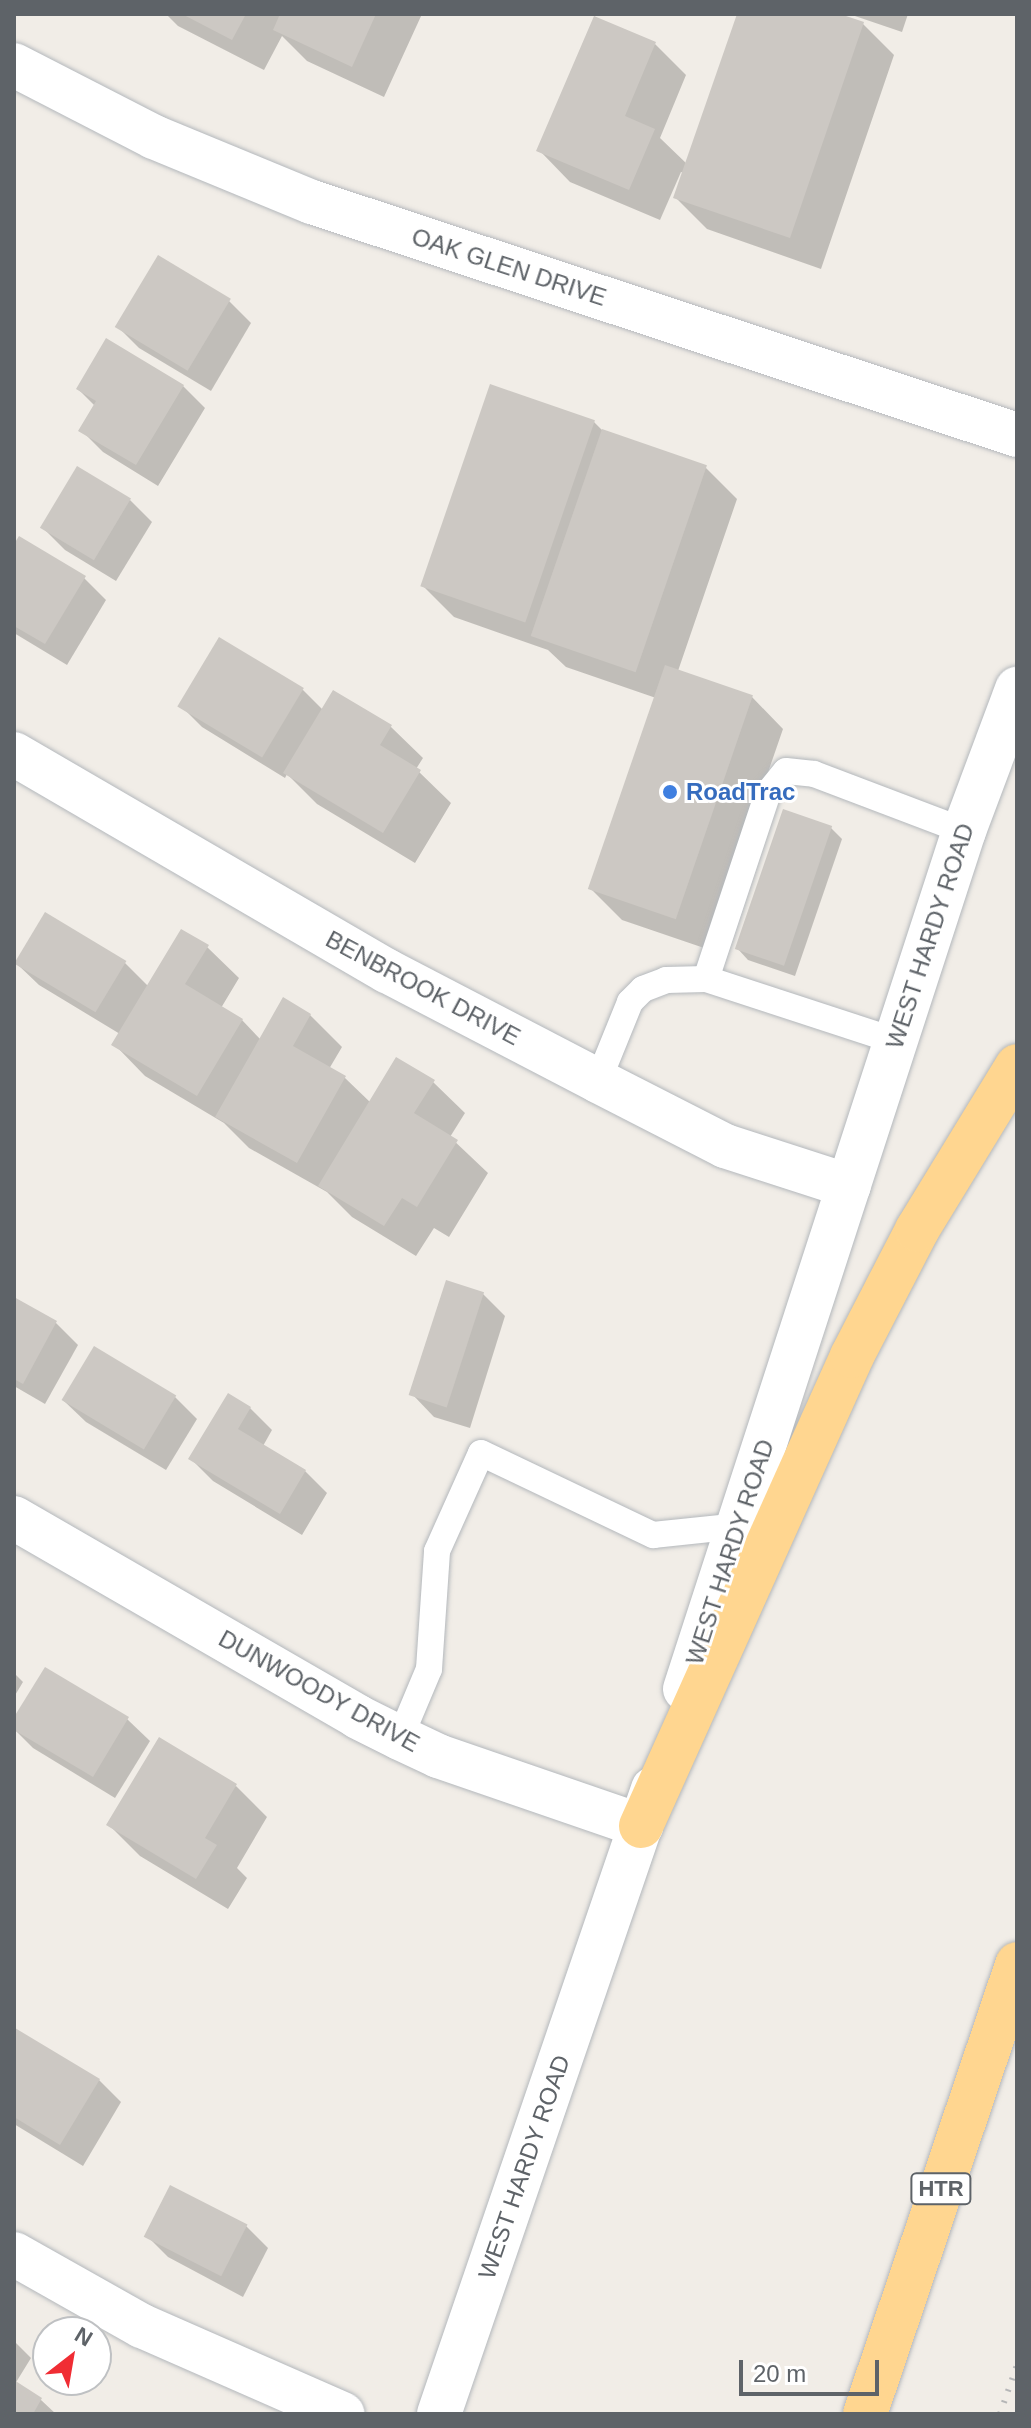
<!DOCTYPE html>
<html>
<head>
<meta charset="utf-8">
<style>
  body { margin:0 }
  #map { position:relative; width:1031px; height:2428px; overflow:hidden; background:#f1ede7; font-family:Arial,sans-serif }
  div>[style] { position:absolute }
  .shadow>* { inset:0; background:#0003 }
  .building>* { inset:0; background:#ccc8c3; transform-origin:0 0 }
  .roads { filter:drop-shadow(0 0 2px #b4b8bc) drop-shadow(0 0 2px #b4b8bc) }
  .service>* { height:26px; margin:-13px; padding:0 13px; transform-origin:13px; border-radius:13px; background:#fff }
  .minor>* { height:44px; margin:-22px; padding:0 22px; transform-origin:22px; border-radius:22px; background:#fff }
  .secondary>* { height:44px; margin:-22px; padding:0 22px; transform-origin:22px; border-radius:22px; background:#fff }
  .motorway>* { height:44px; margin:-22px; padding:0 22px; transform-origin:22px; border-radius:22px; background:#ffd690 }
  .rail>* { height:6px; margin-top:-3px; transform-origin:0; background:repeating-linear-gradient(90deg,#b5b6b7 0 2px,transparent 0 12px) }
  .dots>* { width:22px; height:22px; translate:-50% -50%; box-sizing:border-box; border:4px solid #fff; border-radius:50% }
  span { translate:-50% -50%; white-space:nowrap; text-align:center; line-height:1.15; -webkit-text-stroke:6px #fff; paint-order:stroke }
  .shield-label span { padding:2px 6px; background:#fff; border:2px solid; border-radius:6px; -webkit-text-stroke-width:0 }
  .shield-label { font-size:22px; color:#5e6368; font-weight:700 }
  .street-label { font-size:24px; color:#5e6368 }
  .shop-label { font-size:24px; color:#366cbe; font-weight:700 }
  .left { translate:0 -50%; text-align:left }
  .frame { position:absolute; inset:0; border:16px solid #5e6368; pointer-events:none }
  .north { position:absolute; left:32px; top:2316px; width:80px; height:80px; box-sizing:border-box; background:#fff; border:2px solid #bfc1c3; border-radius:50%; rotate:31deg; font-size:22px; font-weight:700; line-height:32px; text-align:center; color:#5e6368 }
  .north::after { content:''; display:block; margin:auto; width:28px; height:36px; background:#f02d34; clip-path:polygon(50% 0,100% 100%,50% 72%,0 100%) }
  .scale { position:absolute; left:739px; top:2360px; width:140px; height:36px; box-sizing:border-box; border:4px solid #5e6368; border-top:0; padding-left:10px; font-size:24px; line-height:28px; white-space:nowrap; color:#5e6368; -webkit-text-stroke:6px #fff; paint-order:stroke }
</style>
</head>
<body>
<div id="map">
  <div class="shadow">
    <i style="clip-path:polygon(166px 14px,422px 14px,384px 97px,307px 61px,282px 36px,264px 70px,178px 26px)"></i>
    <i style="clip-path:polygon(739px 14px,834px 14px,863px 24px,894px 55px,821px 269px,707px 229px,676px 198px,684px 173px,681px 172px,660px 220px,570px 182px,539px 150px,655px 44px,686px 75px,660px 138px,687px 164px)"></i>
    <i style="clip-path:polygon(849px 14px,908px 14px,902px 32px)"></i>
    <i style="clip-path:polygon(229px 301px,251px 323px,211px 391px,139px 348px,117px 326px)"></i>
    <i style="clip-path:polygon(183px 386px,205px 408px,158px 486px,103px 452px,81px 430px,95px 406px,78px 389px)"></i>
    <i style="clip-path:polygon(594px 422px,604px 432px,706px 468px,737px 499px,678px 671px,752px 697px,783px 729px,707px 949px,622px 920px,591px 889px,656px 698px,566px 667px,548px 650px,454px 617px,423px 586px)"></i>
    <i style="clip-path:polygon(130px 500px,152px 522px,116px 581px,65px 550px,43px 528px)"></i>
    <i style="clip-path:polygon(14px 548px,84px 578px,106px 600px,67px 665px,14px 633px)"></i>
    <i style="clip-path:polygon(303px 690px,323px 710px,334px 692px,391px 727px,423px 758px,416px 769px,451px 803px,415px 863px,317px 804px,287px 774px,285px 778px,202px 727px,180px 705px)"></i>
    <i style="clip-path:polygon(831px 828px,842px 839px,795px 976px,748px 960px,737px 948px)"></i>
    <i style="clip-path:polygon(207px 947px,239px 978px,221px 1008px,242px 1020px,261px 1040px,310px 1015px,342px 1047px,329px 1069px,345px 1078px,371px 1103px,433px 1082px,465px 1113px,450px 1137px,488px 1173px,449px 1237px,434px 1228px,416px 1256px,352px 1217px,327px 1192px,249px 1148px,224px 1123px,145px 1076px,114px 1044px,120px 1034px,39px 985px,16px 963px,125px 963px,148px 986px)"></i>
    <i style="clip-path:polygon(483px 1294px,505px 1316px,470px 1428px,434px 1417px,412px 1394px)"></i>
    <i style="clip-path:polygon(14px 1299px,56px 1323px,78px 1345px,45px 1404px,14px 1386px)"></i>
    <i style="clip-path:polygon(175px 1397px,197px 1419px,166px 1470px,86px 1422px,63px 1400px)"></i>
    <i style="clip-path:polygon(250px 1408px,272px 1430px,263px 1446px,305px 1471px,327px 1493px,302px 1535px,213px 1481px,191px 1459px)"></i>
    <i style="clip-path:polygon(14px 1673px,23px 1682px,14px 1697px)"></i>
    <i style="clip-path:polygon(127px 1719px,150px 1741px,115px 1798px,33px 1748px,14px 1729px,14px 1721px)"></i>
    <i style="clip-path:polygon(236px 1786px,267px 1817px,237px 1868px,247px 1878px,228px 1909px,140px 1856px,109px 1825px)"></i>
    <i style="clip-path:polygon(16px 2030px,99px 2080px,121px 2102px,83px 2166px,14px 2124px)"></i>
    <i style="clip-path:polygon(246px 2226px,268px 2248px,243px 2297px,168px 2257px,146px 2235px)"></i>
    <i style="clip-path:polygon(14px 2341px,31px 2358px,15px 2384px,41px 2400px,56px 2414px,14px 2414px)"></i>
  </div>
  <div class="building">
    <i style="clip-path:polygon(182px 14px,246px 14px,232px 40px)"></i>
    <i style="clip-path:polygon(280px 14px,376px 14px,352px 67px,273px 30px)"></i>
    <i style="clip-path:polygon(737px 14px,840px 14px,864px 22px,790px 238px,673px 198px)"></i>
    <i style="clip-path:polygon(594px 16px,656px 42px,625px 116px,655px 129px,629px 190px,536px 151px)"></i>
    <i style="left:158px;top:255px;width:85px;height:84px;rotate:31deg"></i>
    <i style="clip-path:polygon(106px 338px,184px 385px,136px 465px,78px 431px,96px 401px,76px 389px)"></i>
    <i style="left:490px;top:384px;width:111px;height:214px;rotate:19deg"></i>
    <i style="left:602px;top:429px;width:111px;height:219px;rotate:19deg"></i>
    <i style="left:77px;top:466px;width:63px;height:72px;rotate:31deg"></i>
    <i style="clip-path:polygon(19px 536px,86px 576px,45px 644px,14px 626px,14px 544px)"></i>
    <i style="left:219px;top:637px;width:99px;height:81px;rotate:31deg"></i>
    <i style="left:665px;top:665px;width:93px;height:237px;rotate:19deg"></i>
    <i style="clip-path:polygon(333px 690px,392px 725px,380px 745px,421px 770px,383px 833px,283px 773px)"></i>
    <i style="left:783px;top:809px;width:52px;height:148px;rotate:19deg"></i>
    <i style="left:45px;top:912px;width:95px;height:60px;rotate:31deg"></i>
    <i style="clip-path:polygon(181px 929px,209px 945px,185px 984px,243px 1019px,197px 1096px,111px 1045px)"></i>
    <i style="clip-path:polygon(283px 997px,311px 1014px,293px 1046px,346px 1076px,297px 1163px,215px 1117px)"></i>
    <i style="clip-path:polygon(396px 1057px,435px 1080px,414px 1113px,458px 1140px,417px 1207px,402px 1198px,384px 1226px,318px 1186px)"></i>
    <i style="left:446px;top:1280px;width:40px;height:121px;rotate:18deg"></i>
    <i style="clip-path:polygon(14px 1297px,57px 1321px,23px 1384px,14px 1379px)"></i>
    <i style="left:94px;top:1346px;width:96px;height:63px;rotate:31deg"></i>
    <i style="clip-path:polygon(228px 1393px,251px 1407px,238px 1429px,306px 1470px,280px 1514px,188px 1459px)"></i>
    <i style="clip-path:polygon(45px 1667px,129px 1717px,93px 1777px,14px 1730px,14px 1717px)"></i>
    <i style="clip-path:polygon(159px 1737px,237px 1784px,205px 1838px,217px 1845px,196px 1879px,106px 1825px)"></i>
    <i style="clip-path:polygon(15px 2028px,100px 2079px,60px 2145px,14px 2117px)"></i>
    <i style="left:170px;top:2185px;width:87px;height:58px;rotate:27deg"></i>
    <i style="clip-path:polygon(14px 2380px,42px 2398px,33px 2414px,14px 2414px)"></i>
  </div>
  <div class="roads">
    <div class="service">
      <i style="left:706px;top:979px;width:200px;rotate:18.1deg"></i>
      <i style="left:598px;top:1081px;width:85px;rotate:-67.9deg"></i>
      <i style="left:630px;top:1002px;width:18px;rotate:-45deg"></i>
      <i style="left:643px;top:989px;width:25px;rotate:-21deg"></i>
      <i style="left:666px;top:980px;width:40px;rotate:-1.4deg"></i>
      <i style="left:706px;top:979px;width:196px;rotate:-71.6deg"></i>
      <i style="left:768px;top:793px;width:28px;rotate:-51deg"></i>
      <i style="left:786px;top:771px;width:28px;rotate:6deg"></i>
      <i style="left:814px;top:774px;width:160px;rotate:20.8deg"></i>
      <i style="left:400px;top:1738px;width:75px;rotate:-67.2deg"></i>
      <i style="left:429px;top:1669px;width:118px;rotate:-86.1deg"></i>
      <i style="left:437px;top:1551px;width:107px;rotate:-65.8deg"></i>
      <i style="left:481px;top:1453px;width:191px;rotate:25.5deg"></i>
      <i style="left:653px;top:1535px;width:85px;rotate:-6deg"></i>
    </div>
    <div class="minor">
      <i style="left:14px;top:65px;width:157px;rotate:27.2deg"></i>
      <i style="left:154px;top:137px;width:171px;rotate:22.4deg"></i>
      <i style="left:312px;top:202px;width:743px;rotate:18.29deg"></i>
      <i style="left:14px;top:754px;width:432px;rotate:30.2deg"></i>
      <i style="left:387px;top:971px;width:238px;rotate:27.5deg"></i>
      <i style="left:598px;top:1081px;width:143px;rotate:27.1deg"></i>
      <i style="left:725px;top:1146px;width:130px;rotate:17.9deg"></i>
      <i style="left:14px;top:1518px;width:397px;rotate:30deg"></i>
      <i style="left:358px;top:1717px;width:47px;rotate:26.6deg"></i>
      <i style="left:400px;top:1738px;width:42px;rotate:25.3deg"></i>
      <i style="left:438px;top:1756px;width:215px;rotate:19deg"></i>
      <i style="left:14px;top:2254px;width:147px;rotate:29.4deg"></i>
      <i style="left:142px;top:2326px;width:219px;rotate:23.7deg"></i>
    </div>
    <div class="secondary">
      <i style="left:685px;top:1689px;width:902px;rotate:-71.99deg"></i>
      <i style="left:964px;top:831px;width:152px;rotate:-69.5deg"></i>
      <i style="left:439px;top:2414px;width:661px;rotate:-71.1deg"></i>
    </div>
    <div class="motorway">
      <i style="left:641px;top:1826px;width:515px;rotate:-65.82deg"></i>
      <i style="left:852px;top:1356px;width:142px;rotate:-62.7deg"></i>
      <i style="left:917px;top:1230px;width:192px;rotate:-58.6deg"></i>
      <i style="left:865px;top:2414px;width:475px;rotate:-71.3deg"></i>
    </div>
  </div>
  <div class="rail">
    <i style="left:1000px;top:2414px;width:52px;rotate:-70.9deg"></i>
  </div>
  <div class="dots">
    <i style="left:670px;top:792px;background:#3f7fe0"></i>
  </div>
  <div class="shield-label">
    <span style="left:941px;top:2189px">HTR</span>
  </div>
  <div class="street-label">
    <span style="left:509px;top:267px;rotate:18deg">OAK GLEN DRIVE</span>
    <span style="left:930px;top:936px;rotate:-72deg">WEST HARDY ROAD</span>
    <span style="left:423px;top:988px;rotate:28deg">BENBROOK DRIVE</span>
    <span style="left:730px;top:1552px;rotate:-72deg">WEST HARDY ROAD</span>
    <span style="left:319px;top:1691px;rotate:29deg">DUNWOODY DRIVE</span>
    <span style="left:524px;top:2167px;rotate:-71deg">WEST HARDY ROAD</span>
  </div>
  <div class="shop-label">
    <span class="left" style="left:686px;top:792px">RoadTrac</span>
  </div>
  <div class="frame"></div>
  <div class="north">N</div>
  <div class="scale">20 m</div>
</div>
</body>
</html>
